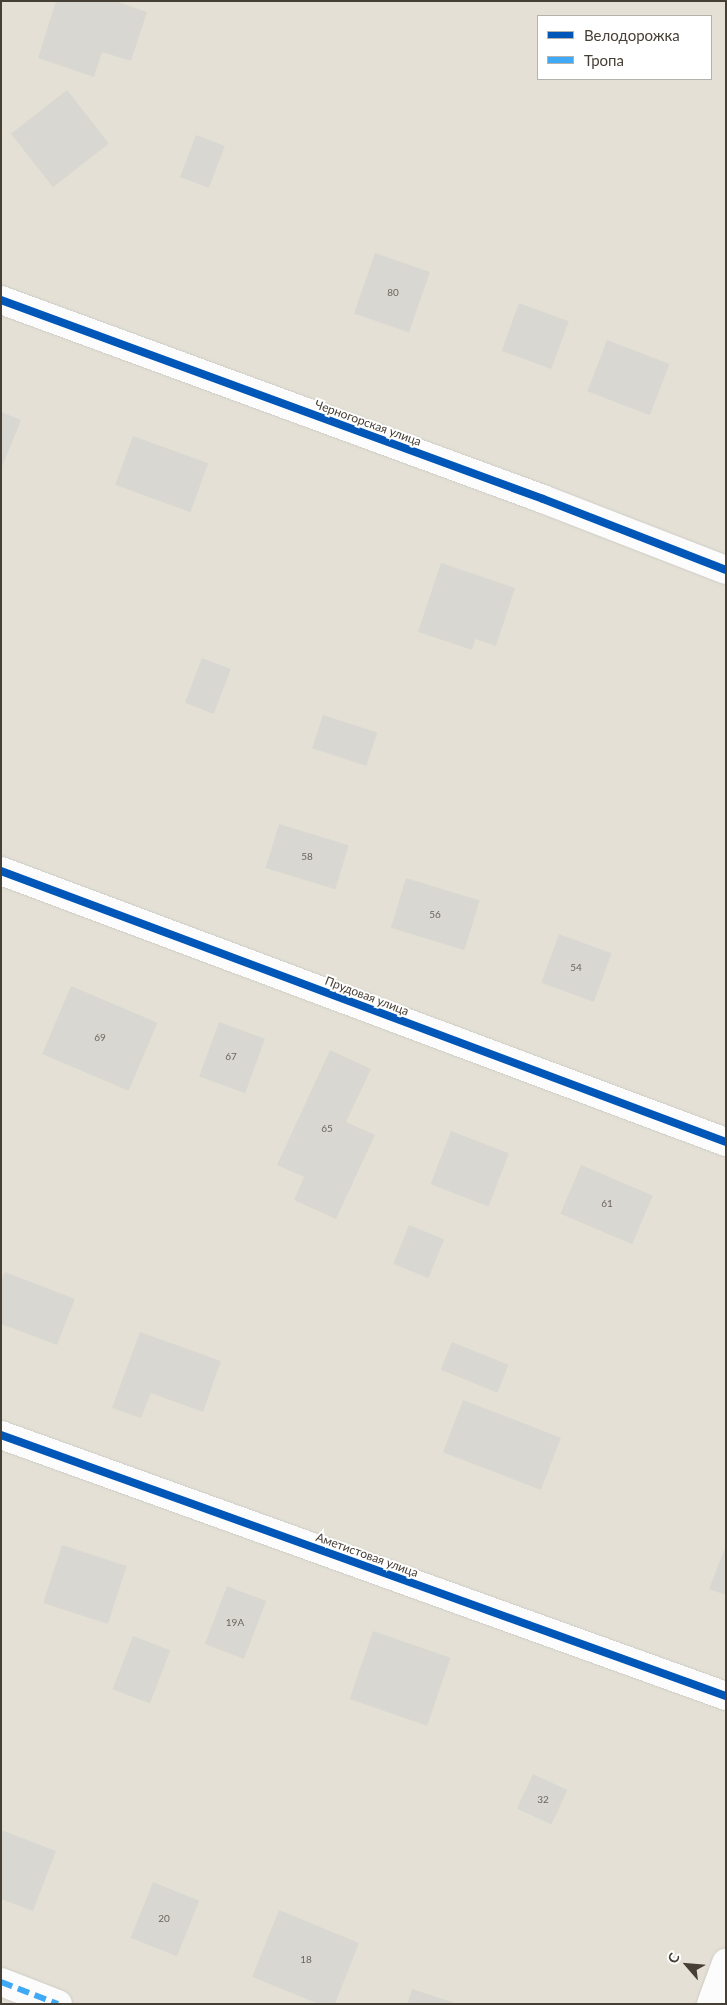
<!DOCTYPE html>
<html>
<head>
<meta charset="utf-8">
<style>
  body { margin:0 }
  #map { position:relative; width:727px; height:2005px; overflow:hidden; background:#f0eee8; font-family:Lato,sans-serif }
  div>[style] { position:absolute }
  .residential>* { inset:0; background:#e4e0d5 }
  .building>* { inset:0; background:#d9d7d1; transform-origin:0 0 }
  .roads { filter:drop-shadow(0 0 1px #ceccc6) drop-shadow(0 0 1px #ceccc6) }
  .minor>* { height:28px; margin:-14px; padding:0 14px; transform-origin:14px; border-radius:14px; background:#fdfcfc }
  .quiet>* { height:6px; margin-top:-3px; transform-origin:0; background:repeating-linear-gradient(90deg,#3fa9f5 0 12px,transparent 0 18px) }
  .cycleway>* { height:8px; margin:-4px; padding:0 4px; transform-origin:4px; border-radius:4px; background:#0057b8 }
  span { translate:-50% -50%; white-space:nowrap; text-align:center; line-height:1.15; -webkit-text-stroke:4px #fff; paint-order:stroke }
  .number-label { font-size:10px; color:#6c665d }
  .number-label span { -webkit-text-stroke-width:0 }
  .street-label { font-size:12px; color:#463f35 }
  .frame { position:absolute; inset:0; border:2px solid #463f35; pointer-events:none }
  .legend { position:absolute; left:537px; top:15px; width:175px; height:65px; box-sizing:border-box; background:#fff; border:1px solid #b5b2ae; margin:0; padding:6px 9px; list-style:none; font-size:15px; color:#463f35 }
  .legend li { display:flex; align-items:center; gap:10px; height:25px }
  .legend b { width:25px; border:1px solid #b5b2ae }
  .north { position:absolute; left:662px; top:1940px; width:50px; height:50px; -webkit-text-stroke:4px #fff; paint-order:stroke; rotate:297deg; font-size:14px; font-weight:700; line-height:20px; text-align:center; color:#463f35 }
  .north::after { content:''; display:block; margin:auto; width:18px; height:22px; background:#463f35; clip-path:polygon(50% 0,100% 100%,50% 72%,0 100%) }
</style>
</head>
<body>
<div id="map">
  <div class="residential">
    <i style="clip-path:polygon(evenodd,1px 1px,726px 1px,726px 2004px,1px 2004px,1px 1px,538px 16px,711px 16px,711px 79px,538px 79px,538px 16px)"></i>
  </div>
  <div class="building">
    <i style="clip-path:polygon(56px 1px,115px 1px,147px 12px,131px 61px,102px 52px,94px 77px,38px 58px)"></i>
    <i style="left:67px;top:90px;width:68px;height:71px;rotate:52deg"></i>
    <i style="left:196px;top:135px;width:31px;height:45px;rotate:21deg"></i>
    <i style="left:375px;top:253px;width:58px;height:64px;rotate:19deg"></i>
    <i style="left:519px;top:303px;width:53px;height:51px;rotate:20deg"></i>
    <i style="left:607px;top:340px;width:67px;height:55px;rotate:21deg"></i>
    <i style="clip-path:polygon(1px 412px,21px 420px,1px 469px)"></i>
    <i style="left:133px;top:436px;width:80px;height:52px;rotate:20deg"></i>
    <i style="clip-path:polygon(441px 563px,515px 588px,496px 646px,475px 639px,472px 650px,418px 632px)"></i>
    <i style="left:202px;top:658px;width:31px;height:48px;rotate:21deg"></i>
    <i style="left:323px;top:715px;width:57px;height:35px;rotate:18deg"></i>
    <i style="left:279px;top:824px;width:73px;height:46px;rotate:17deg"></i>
    <i style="left:406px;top:878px;width:77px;height:52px;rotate:17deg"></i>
    <i style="left:559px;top:934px;width:56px;height:52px;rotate:20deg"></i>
    <i style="left:71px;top:986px;width:94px;height:74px;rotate:23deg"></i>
    <i style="left:219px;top:1022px;width:49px;height:58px;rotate:20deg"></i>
    <i style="clip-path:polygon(330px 1050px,371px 1069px,346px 1122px,375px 1135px,336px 1219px,294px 1200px,304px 1177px,277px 1165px)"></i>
    <i style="left:451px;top:1131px;width:62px;height:57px;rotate:21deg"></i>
    <i style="left:581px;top:1165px;width:78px;height:53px;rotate:23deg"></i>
    <i style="left:409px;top:1225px;width:38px;height:42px;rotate:22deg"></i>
    <i style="clip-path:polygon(5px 1272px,75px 1299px,57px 1345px,1px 1324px,1px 1281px)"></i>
    <i style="clip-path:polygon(140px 1332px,221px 1361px,203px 1412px,151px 1393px,141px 1418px,112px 1408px)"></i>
    <i style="left:452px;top:1342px;width:61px;height:30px;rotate:22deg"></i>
    <i style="left:463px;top:1400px;width:105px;height:56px;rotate:21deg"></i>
    <i style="left:62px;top:1545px;width:68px;height:61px;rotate:18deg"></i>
    <i style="clip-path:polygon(726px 1545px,726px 1595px,709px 1589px)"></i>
    <i style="left:227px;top:1586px;width:42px;height:62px;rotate:21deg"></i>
    <i style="left:373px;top:1631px;width:82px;height:72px;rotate:19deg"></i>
    <i style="left:133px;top:1636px;width:40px;height:57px;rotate:21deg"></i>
    <i style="left:533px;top:1774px;width:38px;height:38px;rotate:25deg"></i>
    <i style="clip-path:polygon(1px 1830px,56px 1851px,33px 1911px,1px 1899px)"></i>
    <i style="left:153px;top:1882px;width:50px;height:60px;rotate:22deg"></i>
    <i style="clip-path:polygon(279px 1910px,359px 1943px,335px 2004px,319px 2004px,252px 1977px)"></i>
    <i style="clip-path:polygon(412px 1989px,455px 2003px,455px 2004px,407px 2004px)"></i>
  </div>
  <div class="roads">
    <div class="minor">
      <i style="left:1px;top:300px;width:577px;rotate:20.16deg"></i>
      <i style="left:543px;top:499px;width:196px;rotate:21.2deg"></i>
      <i style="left:1px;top:871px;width:774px;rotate:20.5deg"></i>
      <i style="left:1px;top:1435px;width:771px;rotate:19.8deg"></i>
      <i style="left:1px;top:1982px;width:61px;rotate:21.1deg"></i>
      <i style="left:711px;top:2004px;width:44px;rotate:-69.9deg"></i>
    </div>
  </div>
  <div class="quiet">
    <i style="left:1px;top:1982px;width:61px;rotate:21.1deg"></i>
  </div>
  <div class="cycleway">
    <i style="left:1px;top:300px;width:577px;rotate:20.16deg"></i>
    <i style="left:543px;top:499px;width:196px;rotate:21.2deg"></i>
    <i style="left:1px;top:871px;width:774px;rotate:20.5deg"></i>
    <i style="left:1px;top:1435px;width:771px;rotate:19.8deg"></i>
  </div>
  <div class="number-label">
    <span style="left:393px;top:293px">80</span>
    <span style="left:307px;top:857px">58</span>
    <span style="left:435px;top:915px">56</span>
    <span style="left:576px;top:968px">54</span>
    <span style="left:100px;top:1038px">69</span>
    <span style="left:231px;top:1057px">67</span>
    <span style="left:327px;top:1129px">65</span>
    <span style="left:607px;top:1204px">61</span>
    <span style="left:235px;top:1623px">19А</span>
    <span style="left:543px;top:1800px">32</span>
    <span style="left:164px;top:1919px">20</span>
    <span style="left:306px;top:1960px">18</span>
  </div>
  <div class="street-label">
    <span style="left:368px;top:423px;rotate:20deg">Черногорская улица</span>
    <span style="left:367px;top:996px;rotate:21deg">Прудовая улица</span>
    <span style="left:367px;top:1555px;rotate:20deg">Аметистовая улица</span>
  </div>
  <div class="frame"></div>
  <ul class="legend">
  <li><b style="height:6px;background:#0057b8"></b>Велодорожка</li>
  <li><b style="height:6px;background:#3fa9f5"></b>Тропа</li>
  </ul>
  <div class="north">С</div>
</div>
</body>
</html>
